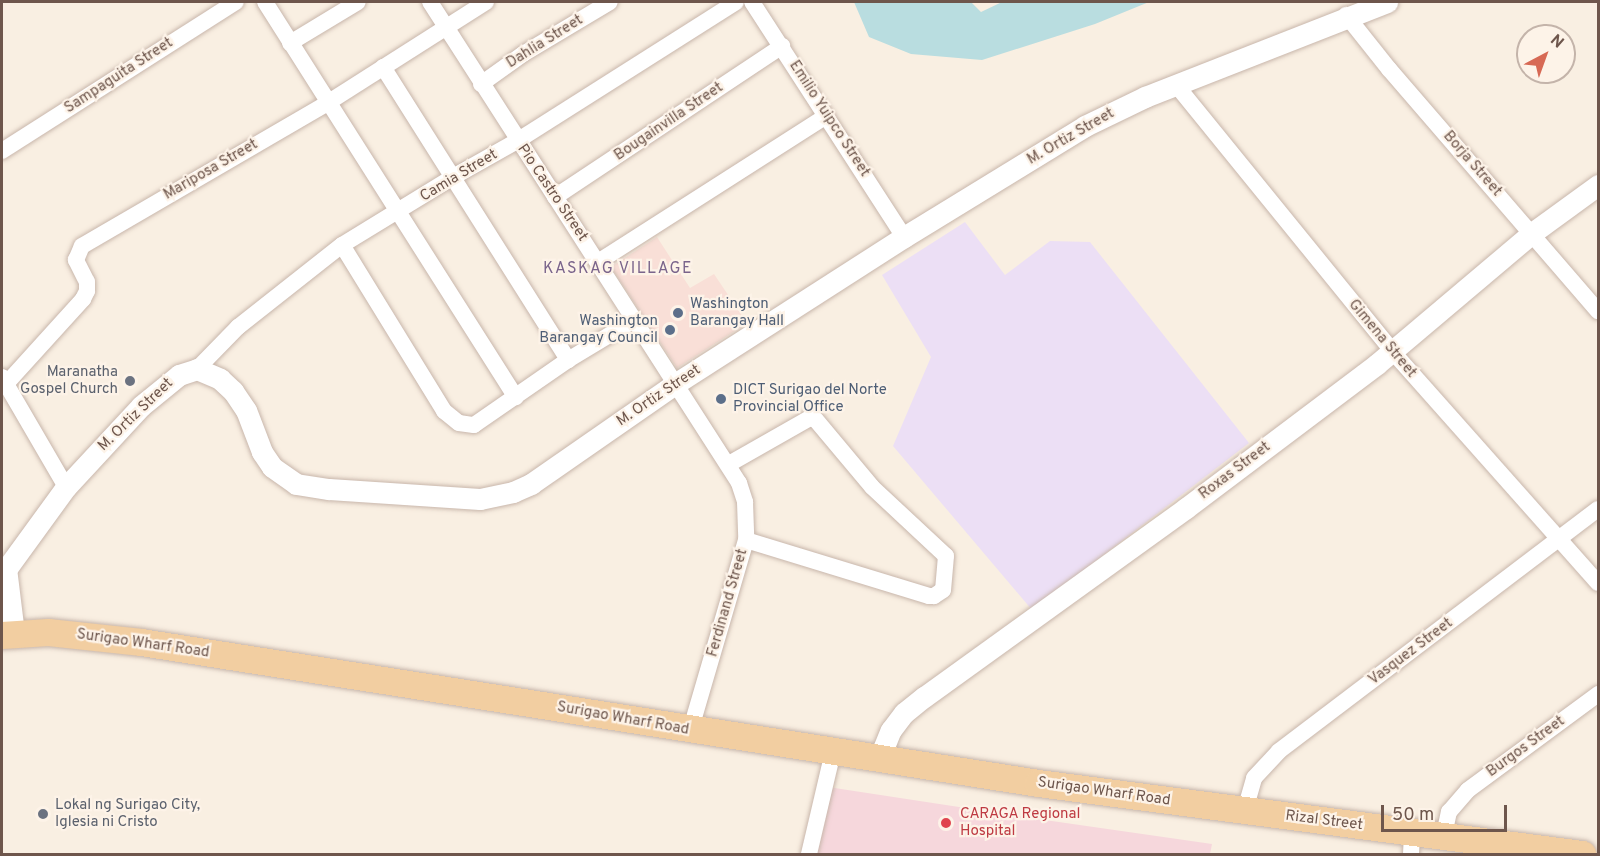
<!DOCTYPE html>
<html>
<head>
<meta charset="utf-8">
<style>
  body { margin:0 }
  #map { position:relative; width:1600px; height:856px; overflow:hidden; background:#f9efe2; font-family:Overpass,sans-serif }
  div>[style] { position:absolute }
  .commercial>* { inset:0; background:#f9dfd7 }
  .education>* { inset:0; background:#ecdff5 }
  .medical>* { inset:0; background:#f6d7dc }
  .water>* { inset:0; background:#b9dde0 }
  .roads { filter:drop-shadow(0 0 2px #c8b6ab) drop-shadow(0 0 2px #c8b6ab) }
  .minor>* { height:16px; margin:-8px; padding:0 8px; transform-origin:8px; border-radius:8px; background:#fff }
  .tertiary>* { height:21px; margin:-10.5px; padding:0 10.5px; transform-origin:10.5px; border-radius:10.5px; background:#fff }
  .primary>* { height:27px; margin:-13.5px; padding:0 13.5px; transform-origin:13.5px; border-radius:13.5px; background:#f2cea1 }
  .dots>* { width:16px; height:16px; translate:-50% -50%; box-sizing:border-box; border:3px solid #fdf3e8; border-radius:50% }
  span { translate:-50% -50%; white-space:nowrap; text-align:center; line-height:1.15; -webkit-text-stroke:4.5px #fdf3e8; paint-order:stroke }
  .street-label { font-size:15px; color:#6e564c }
  .service-label { font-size:15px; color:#4e5e75 }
  .left { translate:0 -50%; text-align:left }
  .right { translate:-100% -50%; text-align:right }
  .worship-label { font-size:15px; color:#5b616d }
  .health-label { font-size:15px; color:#be3a42 }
  .neighbourhood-label { font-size:16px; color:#7a648b; letter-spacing:1.5px }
  .frame { position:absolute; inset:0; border:3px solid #6e564c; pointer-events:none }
  .north { position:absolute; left:1516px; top:24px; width:60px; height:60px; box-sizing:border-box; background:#fdf3e8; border:2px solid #c4b4aa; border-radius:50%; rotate:41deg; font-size:16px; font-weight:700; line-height:24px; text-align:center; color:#6e564c }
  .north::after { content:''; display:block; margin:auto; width:21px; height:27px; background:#d76954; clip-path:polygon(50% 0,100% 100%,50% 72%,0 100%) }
  .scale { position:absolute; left:1381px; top:805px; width:126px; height:27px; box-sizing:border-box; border:3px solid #6e564c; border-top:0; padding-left:8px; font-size:18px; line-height:21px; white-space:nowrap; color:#6e564c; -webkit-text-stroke:4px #fdf3e8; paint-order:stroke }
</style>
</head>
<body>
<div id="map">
  <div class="commercial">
    <i style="clip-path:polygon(657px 237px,690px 288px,714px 274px,747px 323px,677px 368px,611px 267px)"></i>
  </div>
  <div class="education">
    <i style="clip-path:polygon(965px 222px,1005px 275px,1050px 241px,1090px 242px,1249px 443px,1032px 610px,893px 446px,931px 357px,882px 275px)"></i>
  </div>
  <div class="medical">
    <i style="clip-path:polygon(828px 787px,1031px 818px,1212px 844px,1210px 854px,817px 854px)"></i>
  </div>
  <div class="water">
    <i style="clip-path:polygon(854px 2px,971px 2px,981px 12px,1002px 2px,1149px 2px,1095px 24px,982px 60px,911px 54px,869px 37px)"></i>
  </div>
  <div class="roads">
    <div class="minor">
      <i style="left:265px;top:2px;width:468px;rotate:57.6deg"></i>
      <i style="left:430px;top:2px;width:572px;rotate:57.28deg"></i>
      <i style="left:739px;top:483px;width:20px;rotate:72deg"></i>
      <i style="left:745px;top:502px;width:38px;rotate:88deg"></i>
      <i style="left:746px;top:540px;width:199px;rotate:106.3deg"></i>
      <i style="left:752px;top:2px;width:280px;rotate:57.1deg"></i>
      <i style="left:1346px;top:15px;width:69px;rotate:51.5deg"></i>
      <i style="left:1389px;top:69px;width:320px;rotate:49.2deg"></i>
      <i style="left:290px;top:43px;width:79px;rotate:-31.1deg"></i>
      <i style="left:383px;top:67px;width:347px;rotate:57.7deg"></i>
      <i style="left:481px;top:84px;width:52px;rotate:-35.5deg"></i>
      <i style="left:523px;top:54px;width:101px;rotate:-30.9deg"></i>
      <i style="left:1177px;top:86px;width:341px;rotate:50.9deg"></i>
      <i style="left:1392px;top:351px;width:310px;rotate:48.4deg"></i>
      <i style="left:2px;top:151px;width:277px;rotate:-32.5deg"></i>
      <i style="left:555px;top:197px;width:273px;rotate:-33.6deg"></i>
      <i style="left:342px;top:245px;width:195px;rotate:58.4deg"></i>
      <i style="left:444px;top:411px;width:19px;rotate:39deg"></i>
      <i style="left:459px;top:423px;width:15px;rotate:8deg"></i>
      <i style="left:474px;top:425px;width:114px;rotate:-34.7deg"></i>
      <i style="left:568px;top:360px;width:77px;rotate:-31.2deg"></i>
      <i style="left:598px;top:262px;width:271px;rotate:-32.6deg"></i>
      <i style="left:197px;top:369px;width:59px;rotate:-45.7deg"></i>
      <i style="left:238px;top:327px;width:132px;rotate:-38.3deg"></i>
      <i style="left:342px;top:245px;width:130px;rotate:-31.5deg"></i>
      <i style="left:453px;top:177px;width:73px;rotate:-29.4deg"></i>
      <i style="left:517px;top:141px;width:259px;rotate:-32.4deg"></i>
      <i style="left:2px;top:377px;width:127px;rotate:59.8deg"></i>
      <i style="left:6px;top:384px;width:115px;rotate:-47.8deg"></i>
      <i style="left:83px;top:299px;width:9px;rotate:-63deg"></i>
      <i style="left:87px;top:291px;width:9px;rotate:-90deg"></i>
      <i style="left:87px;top:282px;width:25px;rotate:-117deg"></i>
      <i style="left:76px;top:260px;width:15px;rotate:-67deg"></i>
      <i style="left:82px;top:246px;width:286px;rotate:-30.2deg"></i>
      <i style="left:329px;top:102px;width:186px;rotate:-32.5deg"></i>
      <i style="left:729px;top:464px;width:93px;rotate:-29.6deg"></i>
      <i style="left:810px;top:418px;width:6px;rotate:18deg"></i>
      <i style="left:816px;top:420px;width:87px;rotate:50.1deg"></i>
      <i style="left:872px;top:487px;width:101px;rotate:43deg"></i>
      <i style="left:946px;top:556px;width:34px;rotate:95deg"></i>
      <i style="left:943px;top:590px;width:11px;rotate:146deg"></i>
      <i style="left:934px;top:596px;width:5px;rotate:180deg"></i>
      <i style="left:929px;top:596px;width:191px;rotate:-163deg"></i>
      <i style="left:1245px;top:810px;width:33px;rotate:-74deg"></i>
      <i style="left:1254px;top:778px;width:37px;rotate:-47deg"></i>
      <i style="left:1279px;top:751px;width:400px;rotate:-37.2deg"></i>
      <i style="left:1444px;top:835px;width:24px;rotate:-78deg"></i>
      <i style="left:1449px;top:812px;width:29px;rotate:-49deg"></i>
      <i style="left:1468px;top:790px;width:162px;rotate:-36.4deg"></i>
      <i style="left:809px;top:854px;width:105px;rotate:-76.8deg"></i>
      <i style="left:1411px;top:854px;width:22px;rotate:-87deg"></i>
    </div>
    <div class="tertiary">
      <i style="left:6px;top:568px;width:65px;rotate:83deg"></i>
      <i style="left:2px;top:575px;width:109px;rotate:-54deg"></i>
      <i style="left:66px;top:487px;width:110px;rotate:-47.2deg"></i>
      <i style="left:141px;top:406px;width:49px;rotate:-39.2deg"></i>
      <i style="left:179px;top:375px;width:19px;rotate:-18deg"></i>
      <i style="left:197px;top:369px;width:25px;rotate:23deg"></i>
      <i style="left:220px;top:379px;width:18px;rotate:43deg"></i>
      <i style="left:233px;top:391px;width:23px;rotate:56deg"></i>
      <i style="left:246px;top:410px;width:45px;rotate:69.1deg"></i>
      <i style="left:262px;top:452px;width:18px;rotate:56deg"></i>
      <i style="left:272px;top:467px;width:29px;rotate:35deg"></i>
      <i style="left:296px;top:484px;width:33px;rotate:9deg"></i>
      <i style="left:329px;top:489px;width:151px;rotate:3.8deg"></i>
      <i style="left:480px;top:499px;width:34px;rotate:-12deg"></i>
      <i style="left:513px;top:492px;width:20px;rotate:-24deg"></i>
      <i style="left:531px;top:484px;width:175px;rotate:-34.8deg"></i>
      <i style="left:675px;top:384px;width:272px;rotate:-32.7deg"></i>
      <i style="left:904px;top:237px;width:212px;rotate:-31.5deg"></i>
      <i style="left:1085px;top:126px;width:67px;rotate:-25.8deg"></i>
      <i style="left:1145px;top:97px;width:260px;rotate:-21.4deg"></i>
      <i style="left:879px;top:759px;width:31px;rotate:-68deg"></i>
      <i style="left:891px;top:730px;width:21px;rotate:-53deg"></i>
      <i style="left:904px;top:713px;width:26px;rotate:-39deg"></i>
      <i style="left:924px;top:697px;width:323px;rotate:-35.8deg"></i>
      <i style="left:1186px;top:508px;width:239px;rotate:-37deg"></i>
      <i style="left:1377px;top:364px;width:203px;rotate:-40.2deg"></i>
      <i style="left:1532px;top:233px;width:82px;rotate:-36deg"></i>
    </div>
    <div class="primary">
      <i style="left:2px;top:635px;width:46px;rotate:-3.7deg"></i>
      <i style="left:48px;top:632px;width:94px;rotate:6.1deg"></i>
      <i style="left:141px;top:642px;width:908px;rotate:8.93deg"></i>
      <i style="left:1038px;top:783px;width:549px;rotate:7.44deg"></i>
    </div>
  </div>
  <div class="dots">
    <i style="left:678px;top:313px;background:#5c6f8a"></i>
    <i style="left:670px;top:330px;background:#5c6f8a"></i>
    <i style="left:130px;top:381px;background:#6b7280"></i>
    <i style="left:721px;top:399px;background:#5c6f8a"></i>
    <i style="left:43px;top:814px;background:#6b7280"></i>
    <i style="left:946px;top:823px;background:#e0444e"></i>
  </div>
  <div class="street-label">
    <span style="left:545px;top:42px;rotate:-32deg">Dahlia Street</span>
    <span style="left:119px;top:76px;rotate:-33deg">Sampaguita Street</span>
    <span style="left:829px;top:119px;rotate:57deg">Emilio Yuipco Street</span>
    <span style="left:669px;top:122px;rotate:-34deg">Bougainvilla Street</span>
    <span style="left:1071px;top:137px;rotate:-30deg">M. Ortiz Street</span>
    <span style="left:1472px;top:164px;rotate:49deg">Borja Street</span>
    <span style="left:211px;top:170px;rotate:-30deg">Mariposa Street</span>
    <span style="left:459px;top:176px;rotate:-31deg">Camia Street</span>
    <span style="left:552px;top:193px;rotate:56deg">Pio Castro Street</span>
    <span style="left:1382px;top:339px;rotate:50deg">Gimena Street</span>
    <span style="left:659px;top:396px;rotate:-34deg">M. Ortiz Street</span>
    <span style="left:136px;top:415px;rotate:-44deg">M. Ortiz Street</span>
    <span style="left:1235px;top:471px;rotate:-37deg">Roxas Street</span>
    <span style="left:728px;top:603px;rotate:-74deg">Ferdinand Street</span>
    <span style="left:143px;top:644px;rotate:8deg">Surigao Wharf Road</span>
    <span style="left:1411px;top:652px;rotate:-37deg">Vasquez Street</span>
    <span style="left:623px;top:719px;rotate:10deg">Surigao Wharf Road</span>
    <span style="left:1526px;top:747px;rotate:-36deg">Burgos Street</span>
    <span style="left:1104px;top:792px;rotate:8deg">Surigao Wharf Road</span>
    <span style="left:1324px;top:821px;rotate:7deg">Rizal Street</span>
  </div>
  <div class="service-label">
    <span class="left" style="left:690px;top:313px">Washington<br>Barangay Hall</span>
    <span class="right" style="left:658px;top:330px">Washington<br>Barangay Council</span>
    <span class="left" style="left:733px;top:399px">DICT Surigao del Norte<br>Provincial Office</span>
  </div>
  <div class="worship-label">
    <span class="right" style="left:118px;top:381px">Maranatha<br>Gospel Church</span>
    <span class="left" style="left:55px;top:814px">Lokal ng Surigao City,<br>Iglesia ni Cristo</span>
  </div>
  <div class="health-label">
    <span class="left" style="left:960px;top:823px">CARAGA Regional<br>Hospital</span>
  </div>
  <div class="neighbourhood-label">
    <span style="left:618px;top:269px">KASKAG VILLAGE</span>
  </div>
  <div class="frame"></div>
  <div class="north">N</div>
  <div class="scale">50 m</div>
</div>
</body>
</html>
